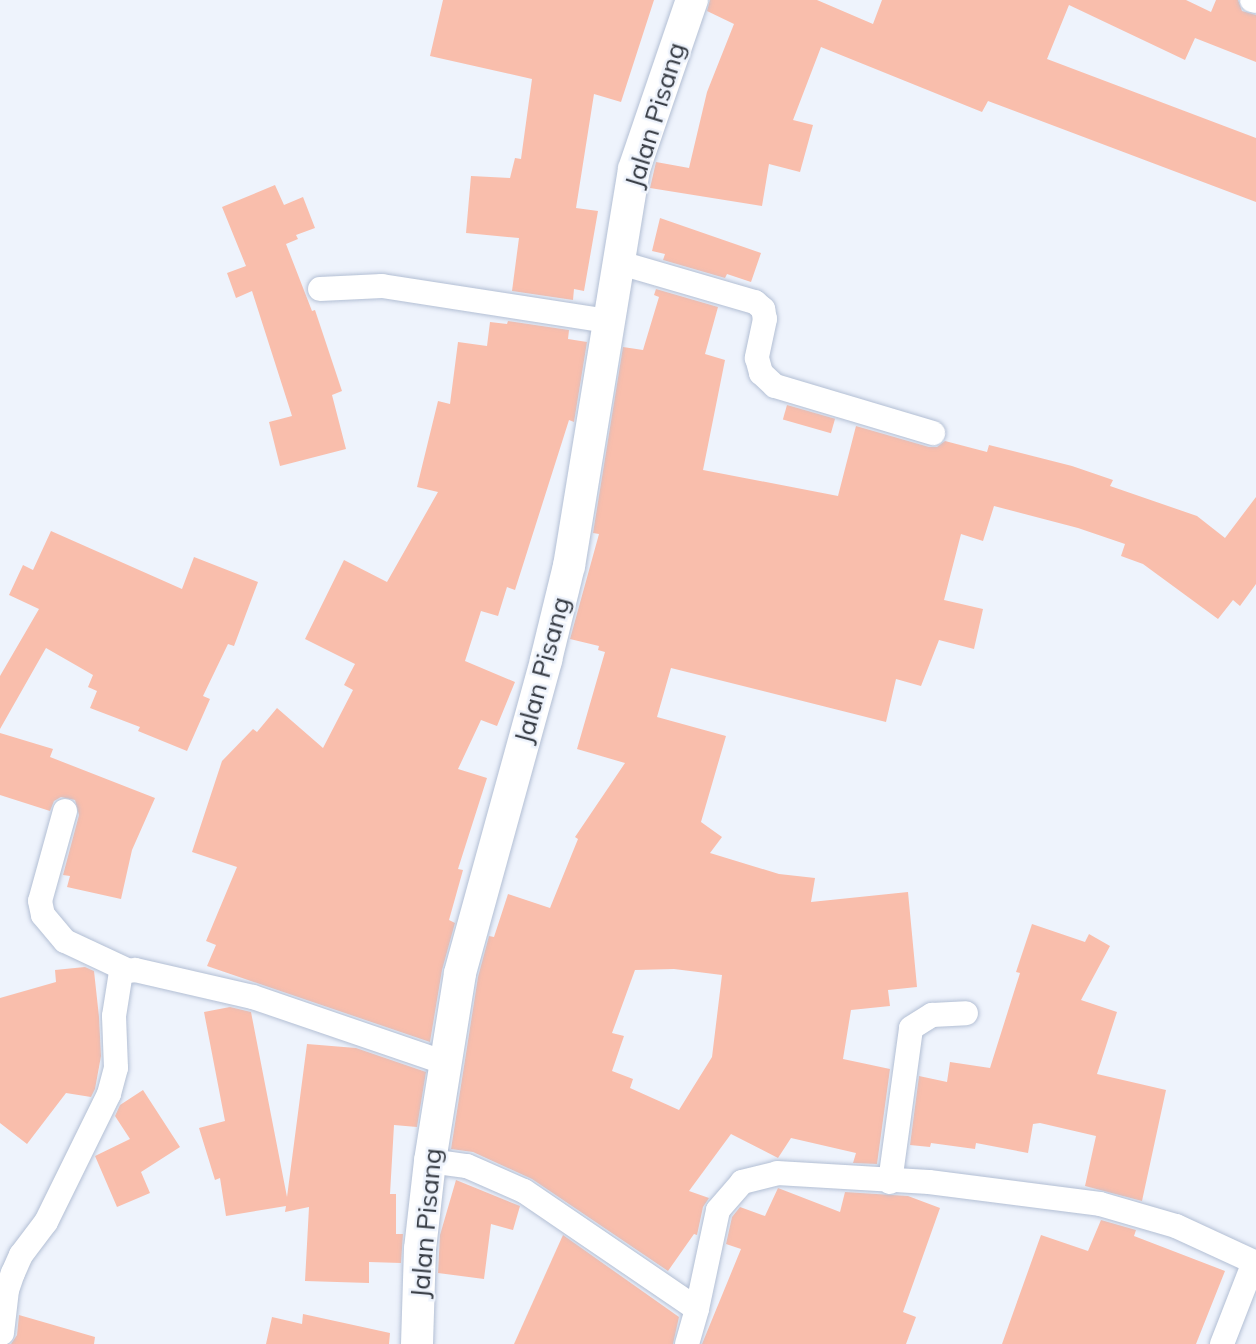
<!DOCTYPE html>
<html>
<head>
<meta charset="utf-8">
<style>
  body { margin:0 }
  #map { position:relative; width:1256px; height:1344px; overflow:hidden; background:#eef3fc; font-family:Mulish,sans-serif }
  div>[style] { position:absolute }
  .building>* { inset:0; background:#f9beac; transform-origin:0 0 }
  .roads { filter:drop-shadow(0 0 2px #b3bfd4) drop-shadow(0 0 2px #b3bfd4) }
  .minor>* { height:24px; margin:-12px; padding:0 12px; transform-origin:12px; border-radius:12px; background:#fff }
  .tertiary>* { height:32px; margin:-16px; padding:0 16px; transform-origin:16px; border-radius:16px; background:#fff }
  span { translate:-50% -50%; white-space:nowrap; text-align:center; line-height:1.15; -webkit-text-stroke:5px #eef3fc; paint-order:stroke }
  .street-label { font-size:26px; color:#333840 }
</style>
</head>
<body>
<div id="map">
  <div class="building">
    <i style="clip-path:polygon(443px 0,654px 0,621px 102px,594px 94px,576px 208px,598px 211px,584px 291px,574px 289px,573px 300px,512px 291px,519px 238px,466px 233px,471px 176px,510px 178px,515px 158px,521px 159px,532px 79px,430px 56px)"></i>
    <i style="clip-path:polygon(710px 0,817px 0,873px 24px,882px 0,1186px 0,1211px 12px,1216px 0,1238px 0,1242px 11px,1256px 15px,1256px 62px,1195px 38px,1185px 60px,1069px 5px,1047px 59px,1256px 138px,1256px 202px,988px 101px,982px 112px,821px 47px,793px 120px,813px 125px,800px 172px,769px 164px,762px 206px,650px 188px,656px 162px,689px 168px,707px 92px,734px 24px,707px 11px)"></i>
    <i style="clip-path:polygon(275px 185px,284px 205px,303px 197px,315px 228px,296px 235px,298px 239px,286px 244px,312px 311px,315px 310px,342px 391px,332px 395px,346px 449px,280px 466px,269px 422px,292px 416px,252px 291px,236px 298px,227px 273px,246px 266px,222px 207px)"></i>
    <i style="clip-path:polygon(660px 218px,761px 253px,751px 282px,727px 274px,725px 278px,663px 260px,665px 254px,652px 251px)"></i>
    <i style="clip-path:polygon(evenodd,656px 289px,718px 307px,705px 354px,725px 360px,703px 470px,838px 496px,856px 426px,929px 447px,937px 447px,945px 441px,987px 452px,989px 445px,1072px 466px,1113px 480px,1110px 486px,1197px 516px,1225px 538px,1256px 497px,1256px 584px,1240px 606px,1233px 600px,1218px 619px,1143px 564px,1121px 556px,1125px 544px,1078px 528px,994px 506px,983px 541px,961px 534px,944px 600px,983px 609px,974px 649px,939px 640px,921px 686px,896px 679px,886px 722px,671px 668px,657px 717px,726px 736px,701px 822px,722px 837px,710px 853px,779px 874px,815px 878px,811px 902px,908px 892px,917px 987px,888px 990px,890px 1006px,851px 1010px,843px 1059px,890px 1069px,877px 1164px,853px 1163px,856px 1153px,791px 1138px,778px 1158px,731px 1134px,689px 1191px,709px 1198px,703px 1207px,697px 1235px,694px 1234px,668px 1271px,532px 1179px,473px 1152px,451px 1149px,478px 977px,489px 936px,494px 937px,508px 894px,550px 908px,578px 839px,575px 837px,625px 763px,577px 749px,605px 652px,598px 650px,599px 646px,570px 639px,599px 534px,593px 533px,623px 347px,643px 350px,659px 297px,654px 295px,656px 289px,674px 969px,722px 975px,712px 1057px,679px 1110px,630px 1088px,633px 1079px,612px 1071px,624px 1036px,612px 1033px,635px 970px,674px 969px)"></i>
    <i style="clip-path:polygon(508px 321px,569px 330px,568px 339px,587px 342px,574px 422px,569px 420px,515px 590px,507px 587px,498px 616px,481px 611px,465px 661px,515px 682px,497px 726px,481px 720px,458px 769px,487px 778px,458px 869px,463px 870px,449px 920px,455px 923px,442px 970px,430px 1042px,207px 966px,216px 945px,206px 941px,237px 867px,192px 852px,222px 761px,253px 729px,257px 732px,277px 708px,323px 748px,353px 690px,344px 685px,355px 664px,305px 639px,344px 560px,387px 582px,438px 492px,417px 487px,438px 401px,450px 404px,458px 342px,487px 346px,490px 322px,507px 324px)"></i>
    <i style="left:787px;top:405px;width:50px;height:15px;rotate:16deg"></i>
    <i style="clip-path:polygon(51px 531px,182px 589px,194px 557px,258px 582px,234px 646px,228px 644px,203px 696px,210px 699px,187px 751px,138px 731px,140px 727px,90px 708px,97px 691px,88px 687px,93px 675px,46px 648px,0 729px,0 676px,39px 609px,9px 595px,23px 565px,33px 570px)"></i>
    <i style="clip-path:polygon(0 733px,53px 749px,50px 757px,155px 798px,132px 850px,121px 899px,67px 887px,70px 876px,63px 875px,79px 815px,75px 800px,61px 797px,54px 801px,50px 811px,0 795px)"></i>
    <i style="clip-path:polygon(1032px 924px,1085px 942px,1089px 934px,1110px 946px,1081px 1000px,1117px 1012px,1097px 1074px,1166px 1090px,1142px 1201px,1085px 1186px,1096px 1136px,1040px 1123px,1033px 1124px,1028px 1153px,976px 1143px,975px 1149px,931px 1143px,930px 1147px,910px 1145px,919px 1076px,947px 1082px,950px 1062px,990px 1068px,1020px 973px,1016px 972px)"></i>
    <i style="clip-path:polygon(85px 967px,94px 971px,99px 1017px,101px 1056px,95px 1089px,91px 1097px,66px 1093px,27px 1144px,0 1123px,0 998px,56px 982px,55px 970px)"></i>
    <i style="clip-path:polygon(230px 1007px,251px 1012px,287px 1197px,307px 1044px,356px 1048px,426px 1072px,417px 1127px,394px 1125px,390px 1194px,396px 1194px,396px 1234px,403px 1234px,401px 1263px,369px 1262px,369px 1283px,305px 1281px,309px 1207px,285px 1212px,286px 1206px,226px 1216px,220px 1178px,215px 1180px,199px 1128px,225px 1121px,204px 1012px)"></i>
    <i style="clip-path:polygon(143px 1090px,180px 1147px,141px 1172px,150px 1193px,117px 1207px,95px 1156px,130px 1139px,115px 1116px,120px 1105px)"></i>
    <i style="clip-path:polygon(456px 1180px,520px 1206px,513px 1230px,491px 1224px,484px 1279px,438px 1273px,440px 1235px)"></i>
    <i style="clip-path:polygon(778px 1188px,840px 1212px,845px 1192px,908px 1196px,940px 1208px,903px 1312px,916px 1317px,906px 1344px,702px 1344px,741px 1249px,726px 1244px,732px 1217px,740px 1207px,765px 1216px)"></i>
    <i style="clip-path:polygon(1101px 1220px,1136px 1230px,1134px 1236px,1225px 1271px,1196px 1344px,1002px 1344px,1041px 1235px,1088px 1251px)"></i>
    <i style="clip-path:polygon(563px 1235px,679px 1317px,673px 1344px,514px 1344px)"></i>
    <i style="clip-path:polygon(303px 1314px,390px 1333px,389px 1344px,266px 1344px,272px 1317px,302px 1324px)"></i>
    <i style="clip-path:polygon(19px 1315px,95px 1337px,94px 1344px,11px 1344px,17px 1335px)"></i>
  </div>
  <div class="roads">
    <div class="minor">
      <i style="left:1252px;top:0;width:4px;rotate:14deg"></i>
      <i style="left:617px;top:262px;width:144px;rotate:16.2deg"></i>
      <i style="left:755px;top:302px;width:11px;rotate:41deg"></i>
      <i style="left:763px;top:309px;width:10px;rotate:79deg"></i>
      <i style="left:765px;top:319px;width:40px;rotate:102deg"></i>
      <i style="left:757px;top:358px;width:16px;rotate:75deg"></i>
      <i style="left:761px;top:373px;width:19px;rotate:43deg"></i>
      <i style="left:775px;top:386px;width:165px;rotate:16.6deg"></i>
      <i style="left:320px;top:289px;width:62px;rotate:-2.8deg"></i>
      <i style="left:382px;top:286px;width:229px;rotate:8.8deg"></i>
      <i style="left:65px;top:811px;width:93px;rotate:105.5deg"></i>
      <i style="left:40px;top:901px;width:14px;rotate:78deg"></i>
      <i style="left:43px;top:915px;width:34px;rotate:50deg"></i>
      <i style="left:65px;top:941px;width:68px;rotate:25.1deg"></i>
      <i style="left:430px;top:1161px;width:37px;rotate:8deg"></i>
      <i style="left:467px;top:1166px;width:62px;rotate:23.7deg"></i>
      <i style="left:524px;top:1191px;width:209px;rotate:34.3deg"></i>
      <i style="left:697px;top:1309px;width:101px;rotate:-78deg"></i>
      <i style="left:718px;top:1210px;width:37px;rotate:-49deg"></i>
      <i style="left:742px;top:1182px;width:36px;rotate:-14deg"></i>
      <i style="left:777px;top:1173px;width:152px;rotate:3.4deg"></i>
      <i style="left:929px;top:1182px;width:172px;rotate:7.3deg"></i>
      <i style="left:1100px;top:1204px;width:79px;rotate:16.1deg"></i>
      <i style="left:1176px;top:1226px;width:88px;rotate:24.8deg"></i>
      <i style="left:890px;top:1182px;width:155px;rotate:-82.2deg"></i>
      <i style="left:911px;top:1028px;width:25px;rotate:-32deg"></i>
      <i style="left:932px;top:1015px;width:34px;rotate:-3deg"></i>
      <i style="left:2px;top:1333px;width:43px;rotate:-83.4deg"></i>
      <i style="left:7px;top:1290px;width:18px;rotate:-71deg"></i>
      <i style="left:13px;top:1273px;width:20px;rotate:-66deg"></i>
      <i style="left:21px;top:1255px;width:41px;rotate:-52.9deg"></i>
      <i style="left:46px;top:1222px;width:143px;rotate:-63.8deg"></i>
      <i style="left:109px;top:1094px;width:27px;rotate:-75deg"></i>
      <i style="left:116px;top:1068px;width:52px;rotate:-92.2deg"></i>
      <i style="left:114px;top:1016px;width:45px;rotate:-81deg"></i>
      <i style="left:121px;top:972px;width:14px;rotate:-8deg"></i>
      <i style="left:135px;top:970px;width:121px;rotate:12.9deg"></i>
      <i style="left:253px;top:997px;width:201px;rotate:18.9deg"></i>
      <i style="left:687px;top:1344px;width:36px;rotate:-74deg"></i>
      <i style="left:1222px;top:1344px;width:88px;rotate:-68.7deg"></i>
    </div>
    <div class="tertiary">
      <i style="left:417px;top:1344px;width:95px;rotate:-88.2deg"></i>
      <i style="left:420px;top:1249px;width:89px;rotate:-83.5deg"></i>
      <i style="left:430px;top:1161px;width:190px;rotate:-80.9deg"></i>
      <i style="left:460px;top:973px;width:325px;rotate:-74.6deg"></i>
      <i style="left:546px;top:660px;width:97px;rotate:-76.3deg"></i>
      <i style="left:569px;top:566px;width:402px;rotate:-80.7deg"></i>
      <i style="left:634px;top:169px;width:179px;rotate:-71.1deg"></i>
    </div>
  </div>
  <div class="street-label">
    <span style="left:655px;top:115px;rotate:-73deg">Jalan Pisang</span>
    <span style="left:542px;top:670px;rotate:-75deg">Jalan Pisang</span>
    <span style="left:426px;top:1223px;rotate:-85deg">Jalan Pisang</span>
  </div>
</div>
</body>
</html>
